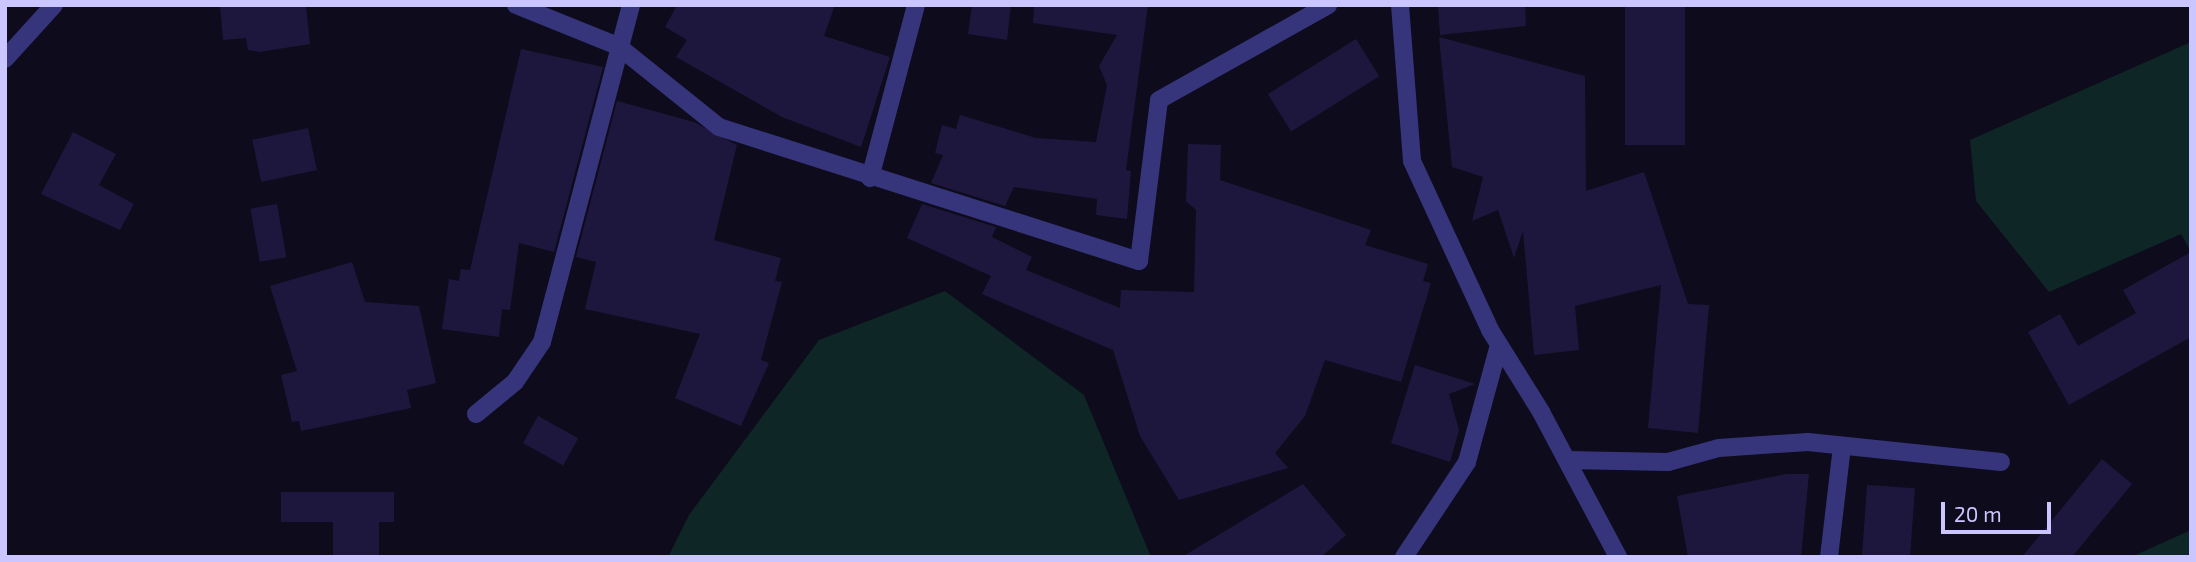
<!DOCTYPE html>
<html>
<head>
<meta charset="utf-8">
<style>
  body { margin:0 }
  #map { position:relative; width:2196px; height:562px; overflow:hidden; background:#0d0b1c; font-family:"Exo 2",sans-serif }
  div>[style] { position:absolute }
  .green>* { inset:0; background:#0e2625 }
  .building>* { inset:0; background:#1e173d; transform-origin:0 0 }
  .minor>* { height:18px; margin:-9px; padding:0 9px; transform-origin:9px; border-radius:9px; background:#36357c }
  span { translate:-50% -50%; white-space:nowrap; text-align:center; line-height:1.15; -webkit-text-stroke:7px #0d0b1c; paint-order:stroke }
  .frame { position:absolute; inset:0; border:7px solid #cbc6ff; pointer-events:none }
  .scale { position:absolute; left:1941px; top:502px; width:110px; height:32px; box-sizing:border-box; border:4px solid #cbc6ff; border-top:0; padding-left:9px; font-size:21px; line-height:24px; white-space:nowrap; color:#cbc6ff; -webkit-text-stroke:5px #0d0b1c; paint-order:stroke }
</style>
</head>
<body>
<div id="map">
  <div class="green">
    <i style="clip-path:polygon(2191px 42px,2191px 252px,2181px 234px,2049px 292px,1976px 201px,1970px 140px)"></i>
    <i style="clip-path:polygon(945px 291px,1084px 395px,1151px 557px,668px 557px,689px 515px,819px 340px)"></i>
    <i style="clip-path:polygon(2191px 530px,2191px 557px,2131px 557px)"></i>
  </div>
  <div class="building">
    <i style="clip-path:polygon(220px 5px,306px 5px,310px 44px,259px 52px,248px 50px,246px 38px,223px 40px)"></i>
    <i style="clip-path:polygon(677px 5px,835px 5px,824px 36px,890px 57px,861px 147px,782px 117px,676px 57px,687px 40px,665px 27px)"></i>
    <i style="clip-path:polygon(972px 5px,1011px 5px,1007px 40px,968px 34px)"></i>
    <i style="clip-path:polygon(1034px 5px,1148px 5px,1126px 170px,1131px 171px,1127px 219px,1096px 215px,1097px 199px,1014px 187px,1005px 206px,931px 183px,943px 155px,935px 153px,942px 125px,956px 129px,960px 115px,1036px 138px,1096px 142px,1107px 85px,1099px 66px,1117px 35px,1033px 23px)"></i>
    <i style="clip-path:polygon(1438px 5px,1525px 5px,1526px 26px,1440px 35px)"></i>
    <i style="left:1625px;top:5px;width:60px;height:140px"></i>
    <i style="clip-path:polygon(1439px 37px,1585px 76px,1586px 191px,1644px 172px,1688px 304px,1709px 305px,1698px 433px,1648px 428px,1661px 285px,1575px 306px,1579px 350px,1534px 355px,1523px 231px,1514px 258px,1498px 210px,1472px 221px,1483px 177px,1452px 167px)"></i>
    <i style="left:1356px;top:39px;width:44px;height:104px;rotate:58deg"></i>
    <i style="clip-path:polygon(521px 49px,603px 67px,554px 252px,519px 243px,510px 310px,502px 309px,499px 337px,442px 329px,449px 279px,459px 281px,461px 269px,470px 270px)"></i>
    <i style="clip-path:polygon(617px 101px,694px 122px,737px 145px,714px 240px,781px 258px,775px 281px,782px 282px,761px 360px,769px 363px,741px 426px,675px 398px,700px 334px,585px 309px,596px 262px,576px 257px)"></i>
    <i style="left:308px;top:128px;width:43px;height:57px;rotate:78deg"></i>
    <i style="clip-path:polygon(73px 132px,116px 154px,99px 185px,134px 204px,120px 230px,41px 194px)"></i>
    <i style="clip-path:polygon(1188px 144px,1221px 145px,1220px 180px,1371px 230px,1365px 245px,1428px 264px,1423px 281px,1431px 283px,1401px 382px,1325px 360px,1305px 416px,1275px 453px,1288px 468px,1179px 500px,1140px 436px,1113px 350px,982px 294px,991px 276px,907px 238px,922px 204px,996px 227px,992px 237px,1032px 257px,1026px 270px,1120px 308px,1121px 290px,1194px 292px,1196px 210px,1186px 201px)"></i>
    <i style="left:277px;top:204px;width:54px;height:27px;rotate:80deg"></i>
    <i style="clip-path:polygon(2191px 252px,2191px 337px,2069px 405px,2028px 332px,2060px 314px,2078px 346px,2136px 313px,2123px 290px)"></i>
    <i style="clip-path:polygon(352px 262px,365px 302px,419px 306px,436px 383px,407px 390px,411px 408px,301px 431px,299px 421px,292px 422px,281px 375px,297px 371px,270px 286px)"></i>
    <i style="clip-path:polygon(1415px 365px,1475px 384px,1449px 394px,1459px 430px,1450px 462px,1391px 443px)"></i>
    <i style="left:538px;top:416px;width:46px;height:31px;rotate:29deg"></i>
    <i style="clip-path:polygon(2102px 459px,2132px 484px,2072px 557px,2022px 557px)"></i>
    <i style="clip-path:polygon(1786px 474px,1809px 474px,1801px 557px,1688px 557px,1677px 496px)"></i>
    <i style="clip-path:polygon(1303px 484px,1346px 535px,1321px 557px,1182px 557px)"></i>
    <i style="left:1867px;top:485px;width:48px;height:72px;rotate:4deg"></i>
    <i style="clip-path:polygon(281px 492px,394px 492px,394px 522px,379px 522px,379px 557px,333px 557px,333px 522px,281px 522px)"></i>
  </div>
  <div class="minor">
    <i style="left:516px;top:5px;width:110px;rotate:21.9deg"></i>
    <i style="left:618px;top:46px;width:129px;rotate:38.7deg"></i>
    <i style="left:719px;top:127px;width:441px;rotate:17.7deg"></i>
    <i style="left:1139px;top:261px;width:162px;rotate:-82.9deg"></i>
    <i style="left:1159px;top:100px;width:194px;rotate:-29.3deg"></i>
    <i style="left:1400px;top:5px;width:156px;rotate:85.6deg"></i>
    <i style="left:1412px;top:161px;width:186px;rotate:65.2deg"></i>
    <i style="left:1490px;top:330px;width:97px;rotate:58.1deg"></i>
    <i style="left:1541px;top:412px;width:164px;rotate:62deg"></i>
    <i style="left:5px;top:59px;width:73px;rotate:-47.8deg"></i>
    <i style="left:870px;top:178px;width:179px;rotate:-75.1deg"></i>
    <i style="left:476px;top:414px;width:50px;rotate:-39.4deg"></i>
    <i style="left:515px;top:382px;width:48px;rotate:-56deg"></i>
    <i style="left:542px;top:342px;width:349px;rotate:-75.2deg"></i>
    <i style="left:1567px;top:460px;width:101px;rotate:1.1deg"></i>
    <i style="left:1668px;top:462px;width:53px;rotate:-15.4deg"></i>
    <i style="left:1719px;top:448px;width:89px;rotate:-3.9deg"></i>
    <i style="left:1808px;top:442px;width:194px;rotate:5.9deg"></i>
    <i style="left:1404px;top:557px;width:114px;rotate:-56.4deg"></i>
    <i style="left:1467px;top:462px;width:121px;rotate:-74.7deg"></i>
    <i style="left:1829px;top:557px;width:112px;rotate:-83.3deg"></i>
  </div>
  <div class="frame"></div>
  <div class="scale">20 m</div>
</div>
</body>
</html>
